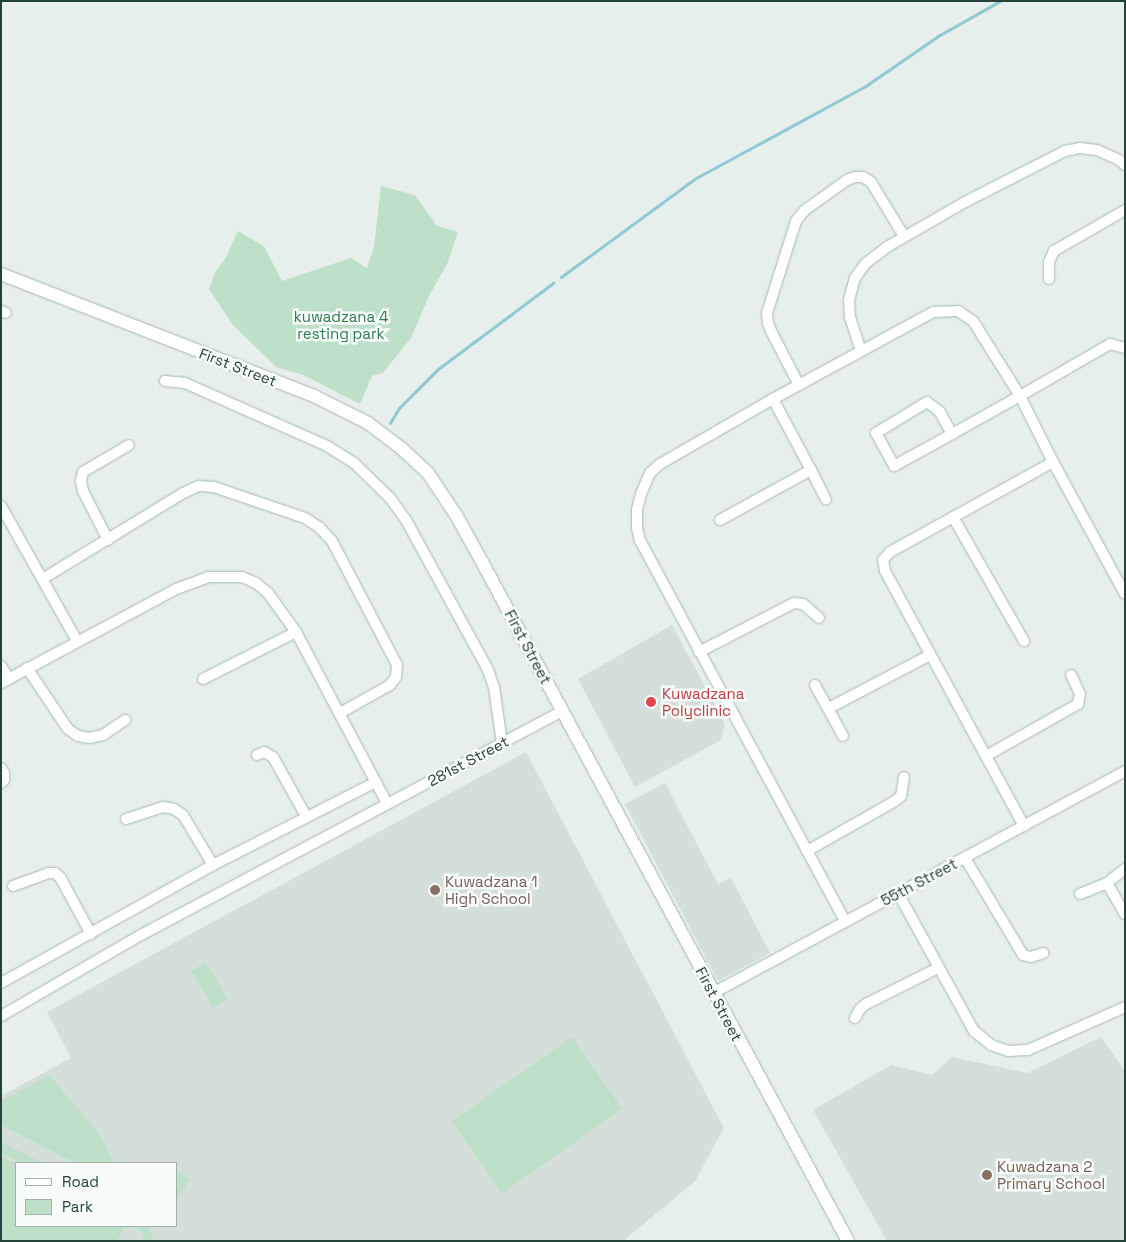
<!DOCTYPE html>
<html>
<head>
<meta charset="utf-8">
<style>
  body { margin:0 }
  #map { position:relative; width:1126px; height:1242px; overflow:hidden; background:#e6efeb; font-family:"Space Grotesk",sans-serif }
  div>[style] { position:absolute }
  .built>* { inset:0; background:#d4dfda }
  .green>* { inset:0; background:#bfe0c8; transform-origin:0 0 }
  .stream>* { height:3px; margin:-1.5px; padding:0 1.5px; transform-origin:1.5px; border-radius:1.5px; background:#8ec9d4 }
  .roads { filter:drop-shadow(0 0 1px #a8b8b2) drop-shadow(0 0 1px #a8b8b2) }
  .minor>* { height:10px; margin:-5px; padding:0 5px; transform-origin:5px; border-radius:5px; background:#fff }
  .tertiary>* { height:12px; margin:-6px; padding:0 6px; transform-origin:6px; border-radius:6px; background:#fff }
  .dots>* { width:14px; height:14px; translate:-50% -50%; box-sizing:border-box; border:2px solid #f7fbf9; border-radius:50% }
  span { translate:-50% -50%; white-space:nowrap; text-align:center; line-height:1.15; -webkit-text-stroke:5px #f7fbf9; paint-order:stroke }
  .park-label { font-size:15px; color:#2d7a4b }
  .street-label { font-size:15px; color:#24423a }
  .health-label { font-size:15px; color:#be3a42 }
  .left { translate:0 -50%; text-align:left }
  .education-label { font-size:15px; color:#785e54 }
  .frame { position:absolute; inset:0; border:2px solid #24423a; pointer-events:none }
  .legend { position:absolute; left:15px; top:1162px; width:162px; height:65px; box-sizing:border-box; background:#f7fbf9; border:1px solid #a3b1ad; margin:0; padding:6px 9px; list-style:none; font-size:15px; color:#24423a }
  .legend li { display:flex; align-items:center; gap:10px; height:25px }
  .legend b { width:25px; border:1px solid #a3b1ad }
</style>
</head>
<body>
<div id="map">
  <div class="built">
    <i style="clip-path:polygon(672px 625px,725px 724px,721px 740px,635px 787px,578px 679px)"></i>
    <i style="clip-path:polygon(evenodd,526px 752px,724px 1128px,695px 1181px,623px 1241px,1px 1241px,1px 1096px,71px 1058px,47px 1012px,526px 752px,16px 1163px,176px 1163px,176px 1226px,16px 1226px,16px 1163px)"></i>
    <i style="clip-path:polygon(665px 783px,718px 884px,731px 878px,770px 953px,718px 981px,625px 804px)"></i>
    <i style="clip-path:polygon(1101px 1037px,1125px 1071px,1125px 1241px,887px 1241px,813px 1110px,891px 1065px,932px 1075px,952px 1057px,1027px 1073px)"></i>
  </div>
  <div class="green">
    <i style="clip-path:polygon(381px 186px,415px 195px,437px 226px,458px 232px,448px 262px,429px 296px,411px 338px,383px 373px,372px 376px,360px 404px,303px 375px,276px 367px,233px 325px,209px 289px,215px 272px,225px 259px,238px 231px,264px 246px,282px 281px,351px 258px,367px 268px,374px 247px)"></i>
    <i style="left:206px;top:962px;width:43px;height:17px;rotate:60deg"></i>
    <i style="left:572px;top:1037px;width:88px;height:147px;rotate:55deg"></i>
    <i style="clip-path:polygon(49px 1075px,99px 1133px,114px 1163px,75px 1163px,1px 1125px,1px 1101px)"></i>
    <i style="clip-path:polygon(1px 1142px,43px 1163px,22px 1163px,1px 1153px)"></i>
    <i style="clip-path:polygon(1px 1156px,16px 1164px,16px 1226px,125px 1226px,117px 1241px,1px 1241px)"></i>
    <i style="clip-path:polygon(176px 1170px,190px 1180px,176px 1199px)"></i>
    <i style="clip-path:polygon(134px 1226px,148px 1226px,154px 1241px,143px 1241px,142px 1234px)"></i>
  </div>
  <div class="stream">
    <i style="left:561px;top:277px;width:167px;rotate:-36.3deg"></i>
    <i style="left:696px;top:178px;width:195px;rotate:-28.5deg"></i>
    <i style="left:867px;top:85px;width:86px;rotate:-34.6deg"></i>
    <i style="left:938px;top:36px;width:71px;rotate:-29.4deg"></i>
    <i style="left:390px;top:423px;width:17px;rotate:-59deg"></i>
    <i style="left:399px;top:408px;width:55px;rotate:-45deg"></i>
    <i style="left:438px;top:369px;width:144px;rotate:-36.8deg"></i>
  </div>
  <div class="roads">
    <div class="minor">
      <i style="left:1049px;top:279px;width:17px;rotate:-90deg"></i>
      <i style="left:1049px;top:262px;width:12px;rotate:-66deg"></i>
      <i style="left:1054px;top:251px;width:82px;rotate:-30deg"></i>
      <i style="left:1px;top:311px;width:5px;rotate:22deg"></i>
      <i style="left:861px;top:351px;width:35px;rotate:-108deg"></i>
      <i style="left:850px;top:318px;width:18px;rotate:-93deg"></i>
      <i style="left:849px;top:300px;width:23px;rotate:-75deg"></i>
      <i style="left:855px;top:278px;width:19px;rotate:-54deg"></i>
      <i style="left:866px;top:263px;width:26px;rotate:-37deg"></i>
      <i style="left:887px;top:247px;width:90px;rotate:-30deg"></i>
      <i style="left:965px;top:202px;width:112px;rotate:-27deg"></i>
      <i style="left:1065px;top:151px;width:15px;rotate:-11deg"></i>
      <i style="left:1080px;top:148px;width:17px;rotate:7deg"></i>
      <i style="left:1097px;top:150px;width:24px;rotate:24deg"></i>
      <i style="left:1119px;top:160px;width:8px;rotate:40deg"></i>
      <i style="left:165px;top:381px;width:20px;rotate:6deg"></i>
      <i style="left:185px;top:383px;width:155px;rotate:23.9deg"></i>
      <i style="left:327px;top:446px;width:32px;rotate:32deg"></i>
      <i style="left:354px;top:463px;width:50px;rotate:44.2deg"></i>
      <i style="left:390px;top:498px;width:27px;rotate:54deg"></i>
      <i style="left:406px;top:520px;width:171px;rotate:61.3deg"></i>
      <i style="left:488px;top:670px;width:18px;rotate:71deg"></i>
      <i style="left:494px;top:687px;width:57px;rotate:81.9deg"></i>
      <i style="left:799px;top:385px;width:59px;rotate:-117.4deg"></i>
      <i style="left:772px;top:333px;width:11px;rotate:-112deg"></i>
      <i style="left:768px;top:323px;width:10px;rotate:-96deg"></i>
      <i style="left:767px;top:313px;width:96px;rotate:-72.5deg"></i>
      <i style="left:796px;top:221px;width:14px;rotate:-51deg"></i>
      <i style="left:805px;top:210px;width:52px;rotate:-35.5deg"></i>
      <i style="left:847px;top:180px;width:9px;rotate:-21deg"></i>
      <i style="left:855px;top:177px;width:8px"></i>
      <i style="left:863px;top:177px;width:9px;rotate:32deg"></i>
      <i style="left:871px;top:182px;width:63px;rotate:58.6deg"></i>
      <i style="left:952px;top:434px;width:26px;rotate:-119deg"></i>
      <i style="left:939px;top:411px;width:15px;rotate:-143deg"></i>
      <i style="left:927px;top:402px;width:60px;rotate:148.7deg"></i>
      <i style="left:876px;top:433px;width:38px;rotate:61deg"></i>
      <i style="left:894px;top:466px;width:66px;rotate:-28.9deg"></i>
      <i style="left:952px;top:434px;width:78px;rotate:-29.2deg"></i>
      <i style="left:1020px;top:396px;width:104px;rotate:-30deg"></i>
      <i style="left:1110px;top:344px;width:16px;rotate:15deg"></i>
      <i style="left:811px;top:470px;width:33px;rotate:63deg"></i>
      <i style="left:1px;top:506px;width:155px;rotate:60.6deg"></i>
      <i style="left:953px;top:517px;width:143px;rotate:60.2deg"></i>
      <i style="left:720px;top:520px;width:104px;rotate:-28.8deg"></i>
      <i style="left:811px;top:470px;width:81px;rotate:-118.2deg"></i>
      <i style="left:108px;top:540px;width:55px;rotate:-117deg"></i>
      <i style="left:83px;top:491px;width:10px;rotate:-101deg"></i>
      <i style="left:81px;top:481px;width:9px;rotate:-77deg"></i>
      <i style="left:83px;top:472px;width:53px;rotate:-30.4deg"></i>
      <i style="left:44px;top:578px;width:163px;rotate:-31.4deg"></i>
      <i style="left:183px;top:493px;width:17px;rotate:-24deg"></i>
      <i style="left:199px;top:486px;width:15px;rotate:4deg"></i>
      <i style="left:214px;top:487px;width:96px;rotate:18.8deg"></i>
      <i style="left:305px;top:518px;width:17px;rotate:33deg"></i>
      <i style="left:319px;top:527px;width:19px;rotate:47deg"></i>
      <i style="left:332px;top:541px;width:140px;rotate:62.3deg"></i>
      <i style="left:397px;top:665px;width:12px;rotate:95deg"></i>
      <i style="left:396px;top:677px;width:10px;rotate:127deg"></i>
      <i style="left:390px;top:685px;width:57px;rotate:150.8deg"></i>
      <i style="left:699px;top:652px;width:107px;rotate:-27.3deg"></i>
      <i style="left:794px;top:603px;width:9px;rotate:6deg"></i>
      <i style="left:803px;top:604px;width:21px;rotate:41deg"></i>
      <i style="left:1px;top:666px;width:15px;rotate:58deg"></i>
      <i style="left:27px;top:668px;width:73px;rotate:56.1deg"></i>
      <i style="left:68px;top:729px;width:12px;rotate:35deg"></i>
      <i style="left:78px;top:736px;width:11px;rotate:10deg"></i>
      <i style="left:89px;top:738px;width:14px;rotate:-12deg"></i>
      <i style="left:103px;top:735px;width:27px;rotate:-34deg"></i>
      <i style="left:203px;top:679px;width:104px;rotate:-26.8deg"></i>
      <i style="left:1px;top:683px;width:199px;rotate:-28.2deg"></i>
      <i style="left:176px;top:589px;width:35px;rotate:-20deg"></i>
      <i style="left:209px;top:577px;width:33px"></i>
      <i style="left:242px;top:577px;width:15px;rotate:23deg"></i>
      <i style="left:256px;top:583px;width:16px;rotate:40deg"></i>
      <i style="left:268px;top:593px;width:48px;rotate:54.3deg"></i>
      <i style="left:296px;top:632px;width:194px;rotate:62deg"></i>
      <i style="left:815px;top:685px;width:58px;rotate:61.2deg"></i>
      <i style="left:829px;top:708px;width:114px;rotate:-27.7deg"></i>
      <i style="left:257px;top:755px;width:8px;rotate:-23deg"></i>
      <i style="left:264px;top:752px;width:10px;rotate:29deg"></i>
      <i style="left:273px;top:757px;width:68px;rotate:60.8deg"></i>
      <i style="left:986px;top:756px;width:106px;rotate:-29.5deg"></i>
      <i style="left:1078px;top:704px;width:10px;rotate:-79deg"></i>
      <i style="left:1080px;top:694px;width:21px;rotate:-115deg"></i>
      <i style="left:1px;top:768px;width:6px;rotate:59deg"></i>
      <i style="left:4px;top:773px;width:7px;rotate:90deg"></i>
      <i style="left:4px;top:780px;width:4px;rotate:135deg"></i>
      <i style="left:126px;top:819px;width:39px;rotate:-18deg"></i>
      <i style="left:163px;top:807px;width:11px;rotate:10deg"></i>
      <i style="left:174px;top:809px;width:11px;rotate:34deg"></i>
      <i style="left:183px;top:815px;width:58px;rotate:59deg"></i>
      <i style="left:1024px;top:826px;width:290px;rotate:-118.6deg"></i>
      <i style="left:885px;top:571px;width:11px;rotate:-100deg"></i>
      <i style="left:883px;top:560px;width:11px;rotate:-49deg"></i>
      <i style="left:890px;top:552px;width:186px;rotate:-28.9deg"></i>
      <i style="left:807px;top:851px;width:101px;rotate:-29.6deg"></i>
      <i style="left:895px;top:801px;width:8px;rotate:-40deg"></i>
      <i style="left:901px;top:796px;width:19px;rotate:-81deg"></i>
      <i style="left:965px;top:858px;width:113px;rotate:59.1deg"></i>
      <i style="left:1023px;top:955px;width:8px;rotate:14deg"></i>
      <i style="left:1031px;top:957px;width:13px;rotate:-18deg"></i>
      <i style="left:1107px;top:883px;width:36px;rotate:60deg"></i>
      <i style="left:13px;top:886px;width:37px;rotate:-20deg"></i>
      <i style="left:48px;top:873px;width:7px"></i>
      <i style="left:55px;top:873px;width:6px;rotate:39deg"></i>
      <i style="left:60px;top:877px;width:65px;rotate:61.5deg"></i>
      <i style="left:898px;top:893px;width:158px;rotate:61.2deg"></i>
      <i style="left:974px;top:1031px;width:22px;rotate:39deg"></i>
      <i style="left:991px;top:1045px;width:18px;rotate:19deg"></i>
      <i style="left:1008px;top:1051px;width:20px;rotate:-3deg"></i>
      <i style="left:1028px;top:1050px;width:106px;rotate:-23.9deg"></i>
      <i style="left:1080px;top:894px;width:29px;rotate:-22deg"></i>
      <i style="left:1107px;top:883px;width:23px;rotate:-38deg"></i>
      <i style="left:845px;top:921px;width:432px;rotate:-118.3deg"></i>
      <i style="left:640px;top:541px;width:13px;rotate:-103deg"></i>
      <i style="left:637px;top:528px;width:18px;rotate:-90deg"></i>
      <i style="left:637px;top:510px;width:16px;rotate:-76deg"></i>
      <i style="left:641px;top:494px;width:23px;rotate:-67deg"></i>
      <i style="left:650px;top:473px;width:13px;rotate:-42deg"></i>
      <i style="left:660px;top:464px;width:130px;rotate:-29.9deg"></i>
      <i style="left:773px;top:399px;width:182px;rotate:-28.5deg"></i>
      <i style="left:933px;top:312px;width:25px;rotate:-2deg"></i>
      <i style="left:958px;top:311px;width:18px;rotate:34deg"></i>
      <i style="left:973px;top:321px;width:89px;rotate:57.9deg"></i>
      <i style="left:1020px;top:396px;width:74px;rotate:63.4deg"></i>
      <i style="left:1053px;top:462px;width:150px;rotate:61.4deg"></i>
      <i style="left:1px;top:983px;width:243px;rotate:-29.1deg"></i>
      <i style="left:213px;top:865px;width:183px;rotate:-27deg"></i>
      <i style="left:713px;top:993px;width:468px;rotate:-28.3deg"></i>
      <i style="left:1px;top:1016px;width:162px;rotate:-30.1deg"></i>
      <i style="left:141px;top:935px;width:477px;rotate:-28deg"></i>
      <i style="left:855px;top:1018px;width:10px;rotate:-61deg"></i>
      <i style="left:860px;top:1009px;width:8px;rotate:-40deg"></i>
      <i style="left:866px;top:1004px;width:80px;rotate:-26.6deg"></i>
    </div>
    <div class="tertiary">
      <i style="left:1px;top:274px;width:338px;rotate:21.3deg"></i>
      <i style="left:316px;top:397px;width:58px;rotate:26.6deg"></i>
      <i style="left:368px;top:423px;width:41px;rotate:37.1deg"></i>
      <i style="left:401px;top:448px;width:37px;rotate:43deg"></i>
      <i style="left:428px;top:473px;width:50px;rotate:56.3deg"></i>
      <i style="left:456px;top:515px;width:51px;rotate:60.9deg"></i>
      <i style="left:481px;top:560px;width:774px;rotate:61.68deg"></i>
    </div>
  </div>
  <div class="dots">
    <i style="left:651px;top:702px;background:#e0444e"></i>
    <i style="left:435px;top:890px;background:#8d6e63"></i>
    <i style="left:987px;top:1175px;background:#8d6e63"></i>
  </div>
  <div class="park-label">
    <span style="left:341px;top:325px">kuwadzana 4<br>resting park</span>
  </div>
  <div class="street-label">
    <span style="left:238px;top:367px;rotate:21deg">First Street</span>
    <span style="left:528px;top:647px;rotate:62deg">First Street</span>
    <span style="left:468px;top:761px;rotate:-28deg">281st Street</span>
    <span style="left:919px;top:882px;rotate:-28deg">55th Street</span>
    <span style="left:719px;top:1004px;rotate:62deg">First Street</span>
  </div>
  <div class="health-label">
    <span class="left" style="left:662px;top:702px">Kuwadzana<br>Polyclinic</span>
  </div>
  <div class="education-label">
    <span class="left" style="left:445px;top:890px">Kuwadzana 1<br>High School</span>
    <span class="left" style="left:997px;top:1175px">Kuwadzana 2<br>Primary School</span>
  </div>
  <div class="frame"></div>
  <ul class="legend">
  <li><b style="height:6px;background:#fff"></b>Road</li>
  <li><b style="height:14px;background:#bfe0c8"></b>Park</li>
  </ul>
</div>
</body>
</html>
